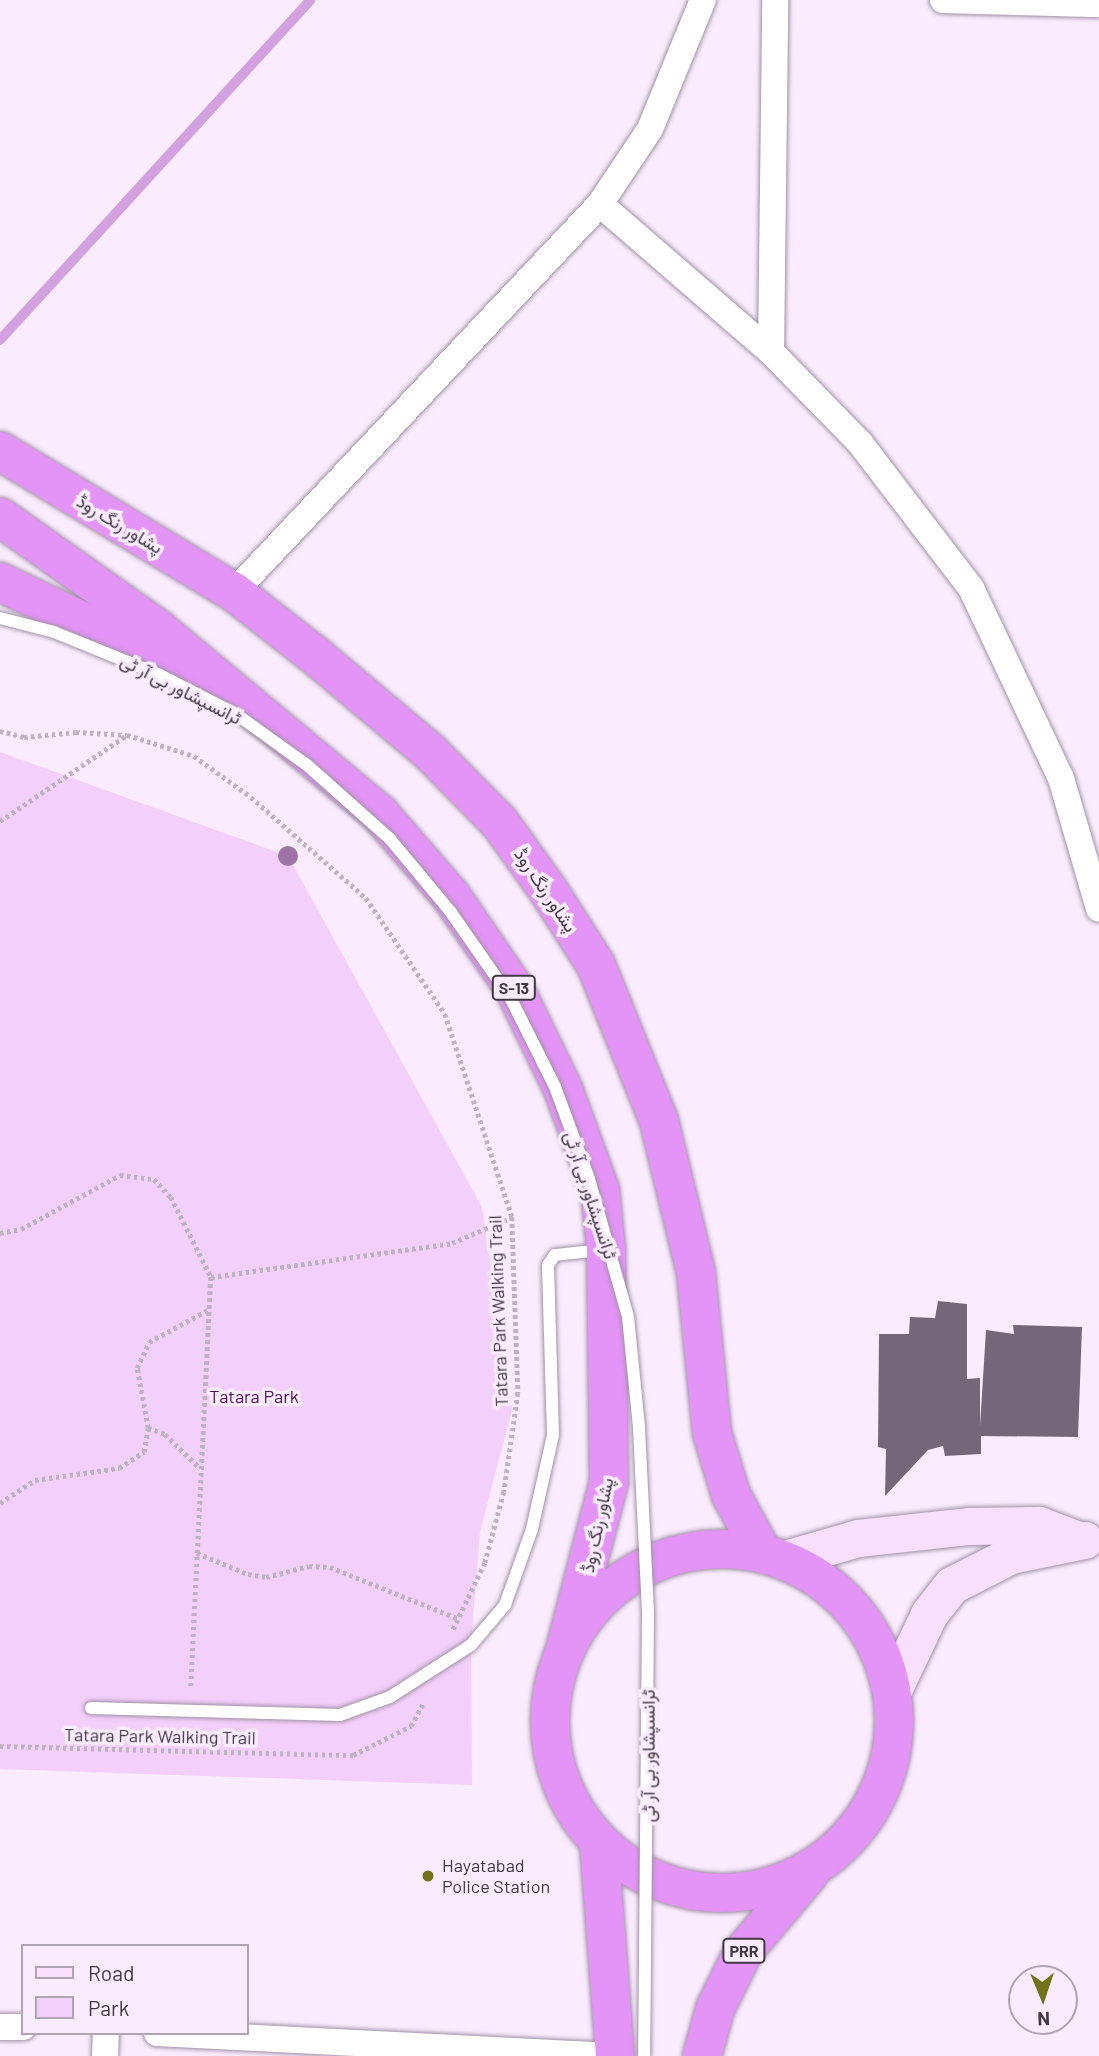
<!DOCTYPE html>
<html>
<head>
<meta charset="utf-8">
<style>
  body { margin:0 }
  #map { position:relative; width:1099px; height:2056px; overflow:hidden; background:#faecfe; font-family:Barlow,Vazirmatn,sans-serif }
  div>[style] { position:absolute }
  .green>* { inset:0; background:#f3cffc }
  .stream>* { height:10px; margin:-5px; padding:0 5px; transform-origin:5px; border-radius:5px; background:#d4a1e0 }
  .building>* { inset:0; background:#766679 }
  .path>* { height:4.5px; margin-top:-2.25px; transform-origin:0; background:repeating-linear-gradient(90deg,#bfb3c2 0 3.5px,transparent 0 7px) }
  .roads { filter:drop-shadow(0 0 2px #a292a6) drop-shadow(0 0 2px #a292a6) }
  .lane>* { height:12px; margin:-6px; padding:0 6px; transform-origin:6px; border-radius:6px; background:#fff }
  .street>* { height:26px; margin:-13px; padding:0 13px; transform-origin:13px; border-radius:13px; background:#fff }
  .secondary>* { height:37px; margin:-18.5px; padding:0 18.5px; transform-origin:18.5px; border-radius:18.5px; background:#f7dffd }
  .highway>* { height:38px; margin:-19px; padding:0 19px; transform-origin:19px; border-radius:19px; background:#e493f7 }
  .highway>.ring { margin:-19px; padding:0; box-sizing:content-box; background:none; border:38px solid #e493f7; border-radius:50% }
  .bridges { filter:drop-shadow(0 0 2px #a292a6) drop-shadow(0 0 2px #a292a6) }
  .lane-bridge>* { height:12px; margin:-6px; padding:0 6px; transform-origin:6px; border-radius:6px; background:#fff }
  .trees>* { width:20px; height:20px; margin:-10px; border-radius:50%; background:#9c74a5 }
  .dots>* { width:19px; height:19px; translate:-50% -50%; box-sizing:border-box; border:4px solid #faecfe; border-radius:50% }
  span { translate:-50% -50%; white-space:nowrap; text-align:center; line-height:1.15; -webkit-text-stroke:7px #faecfe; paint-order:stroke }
  .shield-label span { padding:2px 5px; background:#faecfe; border:2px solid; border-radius:5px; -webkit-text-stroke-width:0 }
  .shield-label { font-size:16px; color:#403941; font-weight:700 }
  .street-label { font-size:18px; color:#403941 }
  .park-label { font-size:18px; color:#50115d }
  .poi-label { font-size:18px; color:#403941 }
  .left { translate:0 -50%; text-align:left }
  .legend { position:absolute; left:21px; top:1944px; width:228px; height:91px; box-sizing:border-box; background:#faecfe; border:2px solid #b0a4b2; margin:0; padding:9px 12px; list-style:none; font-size:21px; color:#403941 }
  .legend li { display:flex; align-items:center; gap:14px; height:35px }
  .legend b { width:35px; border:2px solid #b0a4b2 }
  .north { position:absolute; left:1008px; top:1965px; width:70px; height:70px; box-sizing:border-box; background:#faecfe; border:2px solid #b0a4b2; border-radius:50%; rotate:178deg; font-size:19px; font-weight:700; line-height:28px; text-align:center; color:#403941 }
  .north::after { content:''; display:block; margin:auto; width:24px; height:32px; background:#727318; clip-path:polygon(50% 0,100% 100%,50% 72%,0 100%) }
</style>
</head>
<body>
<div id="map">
  <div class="green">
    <i style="clip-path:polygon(0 752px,288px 856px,482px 1207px,512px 1410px,480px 1532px,471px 1644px,472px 1785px,0 1769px)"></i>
  </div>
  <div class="stream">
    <i style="left:0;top:340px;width:460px;rotate:-47.6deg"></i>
  </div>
  <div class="building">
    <i style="clip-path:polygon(938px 1301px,967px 1304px,967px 1379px,980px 1378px,980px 1426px,986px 1330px,1014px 1334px,1013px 1325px,1082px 1327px,1078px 1437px,981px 1436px,981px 1454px,945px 1456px,943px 1446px,928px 1450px,885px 1496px,886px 1449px,878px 1447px,879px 1334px,909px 1334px,910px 1317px,935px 1318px)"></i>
  </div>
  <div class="path">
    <i style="left:0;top:731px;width:25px;rotate:14deg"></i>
    <i style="left:24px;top:737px;width:52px;rotate:-5.5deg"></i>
    <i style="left:76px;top:732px;width:51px;rotate:3.4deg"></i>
    <i style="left:0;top:821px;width:153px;rotate:-34.1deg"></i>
    <i style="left:127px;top:735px;width:70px;rotate:17.4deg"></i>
    <i style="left:194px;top:756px;width:70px;rotate:35.7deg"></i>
    <i style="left:251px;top:797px;width:153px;rotate:41.3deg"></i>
    <i style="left:366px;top:898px;width:140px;rotate:55.7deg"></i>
    <i style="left:445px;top:1014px;width:214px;rotate:71.7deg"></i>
    <i style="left:512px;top:1217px;width:176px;rotate:88deg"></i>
    <i style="left:518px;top:1393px;width:100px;rotate:98deg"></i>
    <i style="left:504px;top:1492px;width:73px;rotate:105deg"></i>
    <i style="left:485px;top:1563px;width:74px;rotate:115.5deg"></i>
    <i style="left:0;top:1233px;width:21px;rotate:-11deg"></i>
    <i style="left:21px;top:1229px;width:113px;rotate:-28.6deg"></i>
    <i style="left:120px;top:1175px;width:34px;rotate:7deg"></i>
    <i style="left:154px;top:1179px;width:25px;rotate:47deg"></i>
    <i style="left:171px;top:1197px;width:89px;rotate:63.4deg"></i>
    <i style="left:211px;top:1277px;width:412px;rotate:92.8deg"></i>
    <i style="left:211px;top:1277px;width:243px;rotate:-8deg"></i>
    <i style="left:452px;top:1243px;width:65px;rotate:-23.4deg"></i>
    <i style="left:148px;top:1428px;width:18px;rotate:19deg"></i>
    <i style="left:165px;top:1434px;width:49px;rotate:44.2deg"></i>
    <i style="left:0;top:1503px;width:42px;rotate:-33.3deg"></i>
    <i style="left:35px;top:1480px;width:85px;rotate:-8.1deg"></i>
    <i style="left:119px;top:1468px;width:30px;rotate:-33deg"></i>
    <i style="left:144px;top:1452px;width:24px;rotate:-81deg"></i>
    <i style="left:148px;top:1428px;width:61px;rotate:-100.4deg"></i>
    <i style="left:137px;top:1368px;width:29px;rotate:-65deg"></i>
    <i style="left:149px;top:1342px;width:67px;rotate:-28.5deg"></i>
    <i style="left:197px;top:1553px;width:55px;rotate:22.4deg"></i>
    <i style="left:248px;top:1574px;width:18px;rotate:9deg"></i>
    <i style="left:266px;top:1577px;width:44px;rotate:-14.3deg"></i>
    <i style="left:309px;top:1566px;width:21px;rotate:3deg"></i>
    <i style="left:330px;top:1567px;width:137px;rotate:21.9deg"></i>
    <i style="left:0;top:1746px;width:353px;rotate:1.5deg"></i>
    <i style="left:353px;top:1755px;width:65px;rotate:-26.6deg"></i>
    <i style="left:411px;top:1726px;width:26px;rotate:-62deg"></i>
  </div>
  <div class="roads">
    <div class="lane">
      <i style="left:91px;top:1708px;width:249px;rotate:1.6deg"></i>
      <i style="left:340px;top:1715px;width:53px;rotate:-19.8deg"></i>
      <i style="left:390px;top:1697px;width:96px;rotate:-32.7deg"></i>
      <i style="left:471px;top:1645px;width:52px;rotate:-49.6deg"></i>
      <i style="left:505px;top:1605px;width:81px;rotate:-70.4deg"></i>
      <i style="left:532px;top:1529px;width:96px;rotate:-77.4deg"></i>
      <i style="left:553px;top:1435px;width:170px;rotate:-91.7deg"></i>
      <i style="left:548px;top:1265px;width:12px;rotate:-55deg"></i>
      <i style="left:555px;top:1255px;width:46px;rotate:-6.2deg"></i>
    </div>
    <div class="street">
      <i style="left:943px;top:0;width:156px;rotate:1.5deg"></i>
      <i style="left:600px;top:204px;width:226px;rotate:40.9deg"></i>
      <i style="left:771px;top:352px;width:127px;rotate:45.6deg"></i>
      <i style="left:860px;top:443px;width:183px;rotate:52.6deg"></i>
      <i style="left:971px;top:588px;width:210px;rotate:64.7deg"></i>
      <i style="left:1061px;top:778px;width:136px;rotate:73.8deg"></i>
      <i style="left:771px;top:352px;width:352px;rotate:-89.3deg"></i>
      <i style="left:234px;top:592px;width:533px;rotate:-46.67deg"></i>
      <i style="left:600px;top:204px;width:90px;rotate:-56.3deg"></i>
      <i style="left:650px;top:129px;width:139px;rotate:-67.7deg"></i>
      <i style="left:0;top:2027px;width:23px"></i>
      <i style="left:157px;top:2033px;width:459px;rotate:2.9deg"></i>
      <i style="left:105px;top:2056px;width:23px;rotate:-88deg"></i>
    </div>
    <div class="secondary">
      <i style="left:782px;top:1560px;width:79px;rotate:-16.1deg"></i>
      <i style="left:858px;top:1538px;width:112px;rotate:-6.2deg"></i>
      <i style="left:969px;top:1526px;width:70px;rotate:-0.8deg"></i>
      <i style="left:1039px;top:1525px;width:42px;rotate:21deg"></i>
      <i style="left:892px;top:1692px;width:86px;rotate:-64.6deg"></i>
      <i style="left:929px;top:1614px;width:37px;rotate:-52deg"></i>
      <i style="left:952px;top:1585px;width:66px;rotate:-27deg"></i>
      <i style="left:1011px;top:1555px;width:75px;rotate:-11.6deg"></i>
    </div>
    <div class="highway">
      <i style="left:0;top:451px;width:273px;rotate:31.1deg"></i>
      <i style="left:234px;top:592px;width:104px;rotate:38deg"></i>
      <i style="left:316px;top:656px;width:149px;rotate:40.1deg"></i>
      <i style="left:430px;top:752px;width:100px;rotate:45.4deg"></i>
      <i style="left:500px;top:823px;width:82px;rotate:54.4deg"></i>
      <i style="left:548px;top:890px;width:89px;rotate:57.4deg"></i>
      <i style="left:596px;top:965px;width:168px;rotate:68deg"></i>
      <i style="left:659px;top:1121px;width:156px;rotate:76.3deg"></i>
      <i style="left:696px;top:1273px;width:161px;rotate:84.3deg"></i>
      <i style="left:712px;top:1433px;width:65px;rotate:73deg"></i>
      <i style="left:731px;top:1495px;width:67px;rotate:61.5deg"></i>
      <i style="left:0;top:517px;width:194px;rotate:35.3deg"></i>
      <i style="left:158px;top:629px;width:288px;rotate:39.8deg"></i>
      <i style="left:379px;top:813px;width:110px;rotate:49.1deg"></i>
      <i style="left:451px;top:896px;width:112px;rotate:55.6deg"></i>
      <i style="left:514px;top:988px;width:112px;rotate:64.1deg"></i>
      <i style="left:563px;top:1089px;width:108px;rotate:69.9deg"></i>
      <i style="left:600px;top:1190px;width:59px;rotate:84.2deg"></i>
      <i style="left:606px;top:1249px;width:233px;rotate:89.3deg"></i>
      <i style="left:609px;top:1482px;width:170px;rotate:104.7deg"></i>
      <i style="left:0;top:582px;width:212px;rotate:25.4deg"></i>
      <i class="ring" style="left:550px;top:1549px;width:306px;height:306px"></i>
      <i style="left:599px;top:1843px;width:214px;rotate:85.7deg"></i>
      <i style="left:702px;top:2056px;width:49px;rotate:-74.5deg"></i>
      <i style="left:715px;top:2009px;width:64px;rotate:-63.8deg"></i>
      <i style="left:743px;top:1952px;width:102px;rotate:-49.8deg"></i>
    </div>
  </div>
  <div class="bridges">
    <div class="lane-bridge">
      <i style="left:0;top:618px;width:56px;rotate:14.5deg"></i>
      <i style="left:54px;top:632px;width:114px;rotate:22.1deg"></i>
      <i style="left:160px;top:675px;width:85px;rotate:27.2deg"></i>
      <i style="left:236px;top:714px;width:87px;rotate:35.7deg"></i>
      <i style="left:307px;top:765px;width:111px;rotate:41.7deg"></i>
      <i style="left:390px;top:839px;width:94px;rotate:50.2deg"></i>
      <i style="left:450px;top:911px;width:105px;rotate:55.1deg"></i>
      <i style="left:510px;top:997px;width:101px;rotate:63.4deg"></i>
      <i style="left:555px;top:1087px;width:98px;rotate:69.7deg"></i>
      <i style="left:589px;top:1179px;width:143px;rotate:74.2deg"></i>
      <i style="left:628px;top:1317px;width:112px;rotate:84.3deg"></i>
      <i style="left:639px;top:1428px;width:185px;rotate:87.2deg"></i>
      <i style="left:648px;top:1613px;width:443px;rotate:90.5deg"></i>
    </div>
  </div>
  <div class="trees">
    <i style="left:288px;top:856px"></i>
  </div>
  <div class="dots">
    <i style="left:428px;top:1876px;background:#727318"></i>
  </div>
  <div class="shield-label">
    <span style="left:514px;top:988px">S-13</span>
    <span style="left:744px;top:1951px">PRR</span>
  </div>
  <div class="street-label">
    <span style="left:120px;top:524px;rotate:31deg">پشاور رنگ روڈ</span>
    <span style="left:181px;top:689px;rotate:27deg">ٹرانسپشاور بی آر ٹی</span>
    <span style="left:546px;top:890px;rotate:56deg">پشاور رنگ روڈ</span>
    <span style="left:591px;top:1195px;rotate:72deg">ٹرانسپشاور بی آر ٹی</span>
    <span style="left:498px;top:1311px;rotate:-92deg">Tatara Park Walking Trail</span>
    <span style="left:597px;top:1525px;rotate:-78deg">پشاور رنگ روڈ</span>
    <span style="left:160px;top:1736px;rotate:1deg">Tatara Park Walking Trail</span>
    <span style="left:648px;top:1756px;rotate:-90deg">ٹرانسپشاور بی آر ٹی</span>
  </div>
  <div class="park-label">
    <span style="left:254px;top:1396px">Tatara Park</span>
  </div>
  <div class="poi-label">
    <span class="left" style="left:442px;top:1876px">Hayatabad<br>Police Station</span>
  </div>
  <ul class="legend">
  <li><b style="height:9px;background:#f7dffd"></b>Road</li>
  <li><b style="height:19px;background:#f3cffc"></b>Park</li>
  </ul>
  <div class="north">N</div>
</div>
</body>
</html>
